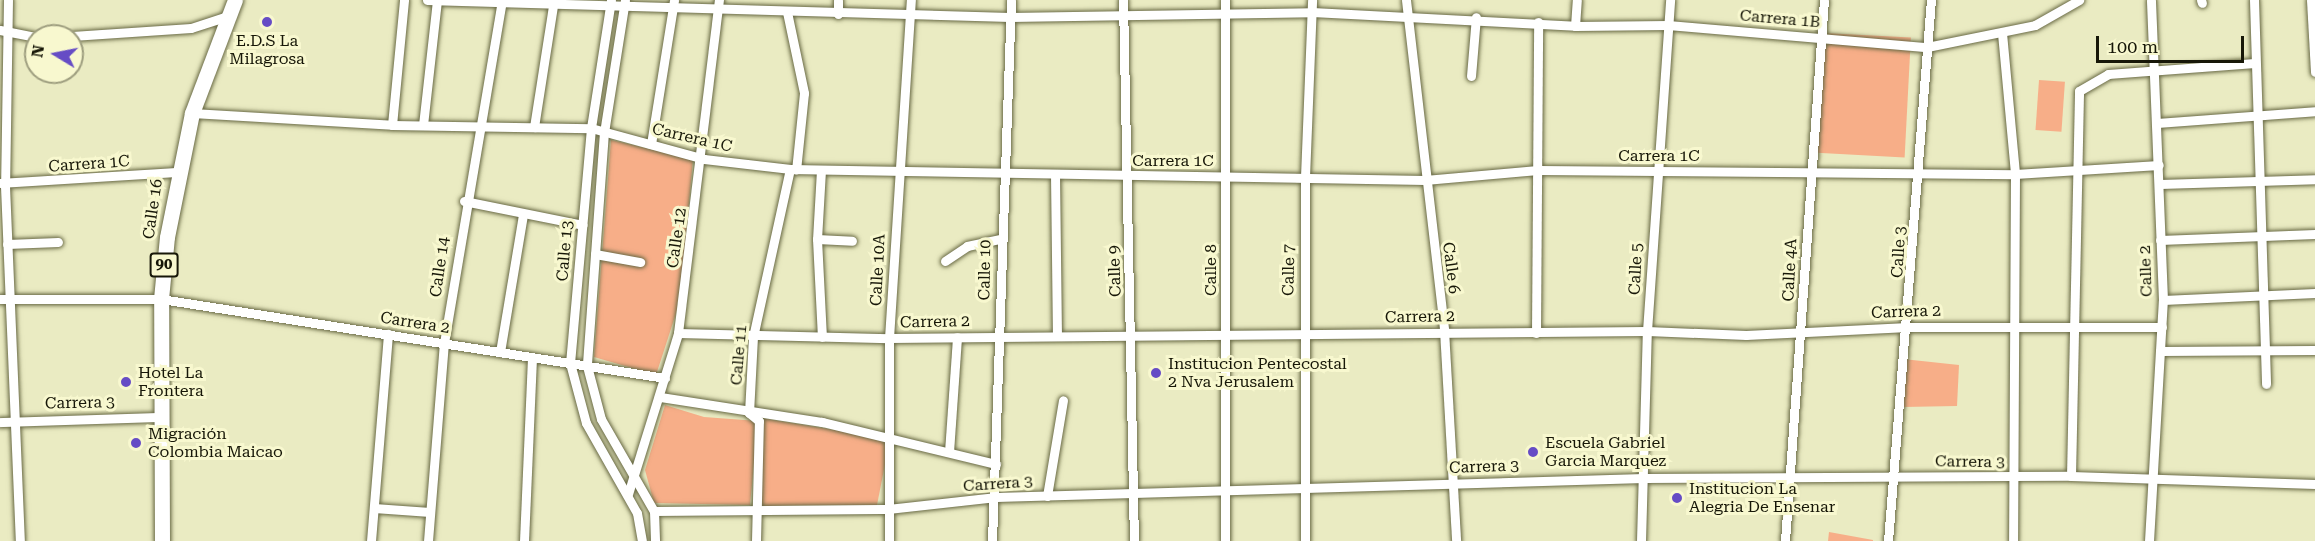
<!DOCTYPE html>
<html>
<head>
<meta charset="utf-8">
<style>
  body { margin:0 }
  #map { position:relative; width:2315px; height:541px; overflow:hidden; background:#eaebc2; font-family:"Roboto Serif",serif }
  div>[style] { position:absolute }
  .green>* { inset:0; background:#f7ae88; transform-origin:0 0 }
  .roads { filter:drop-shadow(0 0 2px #686944) drop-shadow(0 0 2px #686944) }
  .minor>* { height:9px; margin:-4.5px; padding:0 4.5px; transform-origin:4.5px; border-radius:4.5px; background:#fff }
  .trunk>* { height:15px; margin:-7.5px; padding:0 7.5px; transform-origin:7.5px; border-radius:7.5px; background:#fff }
  .dots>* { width:16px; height:16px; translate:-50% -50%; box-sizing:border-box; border:3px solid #f8f8cf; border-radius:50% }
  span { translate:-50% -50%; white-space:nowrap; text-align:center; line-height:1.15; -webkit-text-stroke:6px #f8f8cf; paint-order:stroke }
  .shield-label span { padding:2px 4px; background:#f8f8cf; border:2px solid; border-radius:4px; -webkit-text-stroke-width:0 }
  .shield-label { font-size:15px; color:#171708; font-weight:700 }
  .street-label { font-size:16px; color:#171708 }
  .poi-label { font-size:16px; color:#171708 }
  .left { translate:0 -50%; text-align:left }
  .north { position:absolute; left:24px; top:24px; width:60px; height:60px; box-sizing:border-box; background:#f8f8cf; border:2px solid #9e9e7f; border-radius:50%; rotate:280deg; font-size:16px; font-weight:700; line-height:24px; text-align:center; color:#171708 }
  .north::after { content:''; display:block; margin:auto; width:21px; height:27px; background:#664cc5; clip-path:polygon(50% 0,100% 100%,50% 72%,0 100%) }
  .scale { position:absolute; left:2096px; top:36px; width:148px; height:27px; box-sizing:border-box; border:3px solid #171708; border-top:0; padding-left:8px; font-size:18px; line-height:21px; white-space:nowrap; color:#171708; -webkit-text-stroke:4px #f8f8cf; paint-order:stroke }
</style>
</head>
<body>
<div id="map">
  <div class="green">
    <i style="left:1823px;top:33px;width:88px;height:120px;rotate:3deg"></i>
    <i style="left:2039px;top:80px;width:26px;height:50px;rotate:4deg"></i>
    <i style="clip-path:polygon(611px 140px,693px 159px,680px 301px,656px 375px,594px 357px)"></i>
    <i style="clip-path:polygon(1903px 359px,1959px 365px,1957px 406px,1903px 407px)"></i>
    <i style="clip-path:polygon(665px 405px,704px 417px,758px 421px,750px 505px,654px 503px,645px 470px)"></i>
    <i style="clip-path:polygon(761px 418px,890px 439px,877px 505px,758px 506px)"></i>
    <i style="clip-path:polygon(1829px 532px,1873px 540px,1873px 541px,1828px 541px)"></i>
  </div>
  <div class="roads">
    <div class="minor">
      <i style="left:8px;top:0;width:186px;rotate:90.9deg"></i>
      <i style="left:5px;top:186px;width:355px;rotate:87.6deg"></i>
      <i style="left:427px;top:0;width:583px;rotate:1.67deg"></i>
      <i style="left:1010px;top:17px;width:302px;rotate:-0.9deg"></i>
      <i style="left:1312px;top:12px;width:263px;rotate:3deg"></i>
      <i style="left:1575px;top:26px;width:93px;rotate:-0.6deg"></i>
      <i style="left:1668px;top:25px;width:260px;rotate:4.9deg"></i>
      <i style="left:1927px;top:47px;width:110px;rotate:-11.5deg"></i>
      <i style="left:2035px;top:25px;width:51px;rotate:-29.6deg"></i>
      <i style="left:611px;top:0;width:130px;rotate:98.9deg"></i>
      <i style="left:591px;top:128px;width:236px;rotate:95.1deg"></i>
      <i style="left:570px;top:363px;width:62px;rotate:75.1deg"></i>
      <i style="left:586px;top:423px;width:103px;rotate:60.5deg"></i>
      <i style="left:637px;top:513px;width:28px;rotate:80deg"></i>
      <i style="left:625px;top:0;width:134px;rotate:99deg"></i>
      <i style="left:604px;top:132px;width:235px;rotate:94.2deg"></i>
      <i style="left:587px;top:366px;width:55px;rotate:75.2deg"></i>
      <i style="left:601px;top:419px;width:106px;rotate:60.1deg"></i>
      <i style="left:654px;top:511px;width:30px;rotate:88deg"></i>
      <i style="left:1123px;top:0;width:541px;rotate:88.84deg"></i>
      <i style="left:1225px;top:0;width:541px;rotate:90deg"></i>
      <i style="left:1406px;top:0;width:332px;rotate:83.4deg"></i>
      <i style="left:1444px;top:330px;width:211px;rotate:86.7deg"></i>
      <i style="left:2201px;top:0;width:3px;rotate:72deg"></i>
      <i style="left:2254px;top:0;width:384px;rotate:88.2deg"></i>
      <i style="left:2311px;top:0;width:72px;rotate:86.8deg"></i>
      <i style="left:787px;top:12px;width:83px;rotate:78.1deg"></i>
      <i style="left:804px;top:93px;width:77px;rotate:95.9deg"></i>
      <i style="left:838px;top:14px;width:14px;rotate:-90deg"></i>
      <i style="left:1575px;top:26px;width:26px;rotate:-86deg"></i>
      <i style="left:0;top:30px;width:37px;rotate:11deg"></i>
      <i style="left:2002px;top:33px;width:142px;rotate:84.7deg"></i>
      <i style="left:2015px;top:174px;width:367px;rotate:90.3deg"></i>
      <i style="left:72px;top:36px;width:119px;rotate:-3.8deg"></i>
      <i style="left:191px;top:28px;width:40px;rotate:-18deg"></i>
      <i style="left:1471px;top:76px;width:59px;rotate:-85.2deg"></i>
      <i style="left:192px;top:113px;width:200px;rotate:3.4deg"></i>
      <i style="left:392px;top:125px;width:199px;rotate:0.9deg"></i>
      <i style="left:591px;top:128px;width:117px;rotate:15.3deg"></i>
      <i style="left:704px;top:159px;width:87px;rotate:6.6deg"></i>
      <i style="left:790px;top:169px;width:635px;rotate:0.99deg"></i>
      <i style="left:1425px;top:180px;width:113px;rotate:-5.1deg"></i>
      <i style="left:1538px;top:170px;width:477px;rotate:0.5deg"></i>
      <i style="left:2015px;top:174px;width:144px;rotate:-3.6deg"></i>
      <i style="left:2157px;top:123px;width:158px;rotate:-4.3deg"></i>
      <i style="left:392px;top:125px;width:126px;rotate:-84.5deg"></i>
      <i style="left:423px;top:125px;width:126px;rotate:-83.6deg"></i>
      <i style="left:534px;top:127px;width:129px;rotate:-81.1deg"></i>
      <i style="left:651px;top:144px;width:146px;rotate:-80.9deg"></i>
      <i style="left:821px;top:170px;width:69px;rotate:93.3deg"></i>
      <i style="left:817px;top:239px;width:98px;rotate:87.1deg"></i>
      <i style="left:1055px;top:174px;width:161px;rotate:89.3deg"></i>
      <i style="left:0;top:183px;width:176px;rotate:-3.6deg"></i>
      <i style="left:2160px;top:184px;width:155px;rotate:-1.8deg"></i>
      <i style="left:464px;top:201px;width:121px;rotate:11.4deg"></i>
      <i style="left:817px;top:239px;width:35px;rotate:3deg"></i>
      <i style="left:2160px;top:240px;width:155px;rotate:-2.2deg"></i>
      <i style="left:7px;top:244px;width:51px;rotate:-2.2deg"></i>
      <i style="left:595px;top:254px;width:46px;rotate:10.1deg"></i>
      <i style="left:945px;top:261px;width:27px;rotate:-34deg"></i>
      <i style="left:967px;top:246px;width:34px;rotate:-12deg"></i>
      <i style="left:0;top:299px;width:161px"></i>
      <i style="left:161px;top:299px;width:510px;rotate:8.91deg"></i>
      <i style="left:2163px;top:300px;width:152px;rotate:-2.6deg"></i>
      <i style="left:678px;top:333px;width:211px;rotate:1.4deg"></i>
      <i style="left:889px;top:338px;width:758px;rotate:-0.53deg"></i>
      <i style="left:1647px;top:331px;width:99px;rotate:2.3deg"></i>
      <i style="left:1746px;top:335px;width:162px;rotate:-2.8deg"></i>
      <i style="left:1908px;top:327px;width:254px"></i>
      <i style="left:1536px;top:333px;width:311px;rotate:-89.6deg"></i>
      <i style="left:2160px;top:351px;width:155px;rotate:-0.4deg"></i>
      <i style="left:500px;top:352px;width:140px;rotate:-80.5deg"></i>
      <i style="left:660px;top:397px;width:164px;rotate:8.8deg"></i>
      <i style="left:822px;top:422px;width:179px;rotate:13.6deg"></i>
      <i style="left:0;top:422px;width:161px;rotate:-1.8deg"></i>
      <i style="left:949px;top:452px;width:115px;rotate:-86deg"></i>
      <i style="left:2071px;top:476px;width:385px;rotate:-88.8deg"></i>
      <i style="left:2079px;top:91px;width:34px;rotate:-30deg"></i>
      <i style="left:2108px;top:74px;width:147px;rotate:-4.3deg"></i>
      <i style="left:628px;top:494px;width:169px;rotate:-72.7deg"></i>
      <i style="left:678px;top:333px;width:336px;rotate:-83deg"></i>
      <i style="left:1047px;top:496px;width:97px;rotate:-80.5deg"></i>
      <i style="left:374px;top:508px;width:56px;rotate:4.1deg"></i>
      <i style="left:654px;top:511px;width:234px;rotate:-0.5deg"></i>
      <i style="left:888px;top:509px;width:109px;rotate:-6.3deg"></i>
      <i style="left:996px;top:497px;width:648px;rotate:-1.68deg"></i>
      <i style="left:1644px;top:478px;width:427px;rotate:-0.3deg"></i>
      <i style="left:2071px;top:476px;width:244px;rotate:1.9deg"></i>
      <i style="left:371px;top:541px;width:208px;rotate:-85.3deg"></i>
      <i style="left:428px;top:541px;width:199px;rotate:-85.4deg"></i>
      <i style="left:444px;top:343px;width:348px;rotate:-80.4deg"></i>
      <i style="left:524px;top:541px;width:184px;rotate:-87.5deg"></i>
      <i style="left:756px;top:541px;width:120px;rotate:-88.6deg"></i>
      <i style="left:759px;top:421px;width:13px;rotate:-141deg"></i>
      <i style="left:749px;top:413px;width:76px;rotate:-87deg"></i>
      <i style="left:753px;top:337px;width:172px;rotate:-77.6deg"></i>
      <i style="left:889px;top:541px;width:203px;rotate:-90deg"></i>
      <i style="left:889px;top:338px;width:339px;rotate:-86.3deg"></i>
      <i style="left:992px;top:541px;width:541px;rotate:-87.99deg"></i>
      <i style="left:1305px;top:541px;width:364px;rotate:-90deg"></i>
      <i style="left:1305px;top:177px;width:177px;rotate:-87.7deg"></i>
      <i style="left:1641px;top:541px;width:210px;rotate:-88.4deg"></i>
      <i style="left:1647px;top:331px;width:332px;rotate:-86deg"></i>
      <i style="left:1785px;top:541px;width:542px;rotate:-85.88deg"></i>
      <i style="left:1888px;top:541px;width:543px;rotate:-85.46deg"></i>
      <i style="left:2149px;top:541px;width:241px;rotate:-86.7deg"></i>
      <i style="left:2163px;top:300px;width:300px;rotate:-92.3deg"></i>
    </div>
    <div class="trunk">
      <i style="left:162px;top:541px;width:242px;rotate:-90.2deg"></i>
      <i style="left:161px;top:299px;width:62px;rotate:-84.5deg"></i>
      <i style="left:167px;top:237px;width:126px;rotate:-78.6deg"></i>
      <i style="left:192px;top:113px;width:121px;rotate:-69.2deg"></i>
    </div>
  </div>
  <div class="dots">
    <i style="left:267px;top:22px;background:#664cc5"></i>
    <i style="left:1156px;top:373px;background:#664cc5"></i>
    <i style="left:126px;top:382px;background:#664cc5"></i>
    <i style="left:136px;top:443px;background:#664cc5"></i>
    <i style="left:1533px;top:452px;background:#664cc5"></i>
    <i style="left:1677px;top:498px;background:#664cc5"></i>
  </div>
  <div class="shield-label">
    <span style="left:164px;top:265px">90</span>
  </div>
  <div class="street-label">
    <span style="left:1780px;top:19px;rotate:5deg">Carrera 1B</span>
    <span style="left:692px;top:138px;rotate:13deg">Carrera 1C</span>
    <span style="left:1659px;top:156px">Carrera 1C</span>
    <span style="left:1173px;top:161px">Carrera 1C</span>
    <span style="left:89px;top:164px;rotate:-4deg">Carrera 1C</span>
    <span style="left:153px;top:209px;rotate:-82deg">Calle 16</span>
    <span style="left:677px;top:238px;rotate:-82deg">Calle 12</span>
    <span style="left:565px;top:251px;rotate:-85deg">Calle 13</span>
    <span style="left:1899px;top:252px;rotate:-86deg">Calle 3</span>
    <span style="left:440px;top:267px;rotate:-82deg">Calle 14</span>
    <span style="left:1451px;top:268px;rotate:83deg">Calle 6</span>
    <span style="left:1636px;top:269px;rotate:-87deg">Calle 5</span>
    <span style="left:878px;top:270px;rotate:-87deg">Calle 10A</span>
    <span style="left:985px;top:270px;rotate:-89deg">Calle 10</span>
    <span style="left:1211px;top:270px;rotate:-90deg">Calle 8</span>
    <span style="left:1289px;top:270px;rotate:-89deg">Calle 7</span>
    <span style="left:1790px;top:270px;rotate:-87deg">Calle 4A</span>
    <span style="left:1115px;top:271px;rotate:-92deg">Calle 9</span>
    <span style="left:2146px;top:271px;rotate:-92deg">Calle 2</span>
    <span style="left:1906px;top:312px;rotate:-2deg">Carrera 2</span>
    <span style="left:1420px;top:317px;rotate:-1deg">Carrera 2</span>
    <span style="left:935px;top:322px;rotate:-1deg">Carrera 2</span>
    <span style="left:415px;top:323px;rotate:9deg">Carrera 2</span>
    <span style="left:739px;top:355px;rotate:-85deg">Calle 11</span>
    <span style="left:80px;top:403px;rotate:-1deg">Carrera 3</span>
    <span style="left:1970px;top:462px;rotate:1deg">Carrera 3</span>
    <span style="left:1484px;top:467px;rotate:-2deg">Carrera 3</span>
    <span style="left:998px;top:484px;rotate:-4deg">Carrera 3</span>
  </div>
  <div class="poi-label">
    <span style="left:267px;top:50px">E.D.S La<br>Milagrosa</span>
    <span class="left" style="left:1168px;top:373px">Institucion Pentecostal<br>2 Nva Jerusalem</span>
    <span class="left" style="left:138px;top:382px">Hotel La<br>Frontera</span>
    <span class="left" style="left:148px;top:443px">Migración<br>Colombia Maicao</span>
    <span class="left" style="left:1545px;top:452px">Escuela Gabriel<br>Garcia Marquez</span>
    <span class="left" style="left:1689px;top:498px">Institucion La<br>Alegria De Ensenar</span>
  </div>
  <div class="north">N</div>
  <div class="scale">100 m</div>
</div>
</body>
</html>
